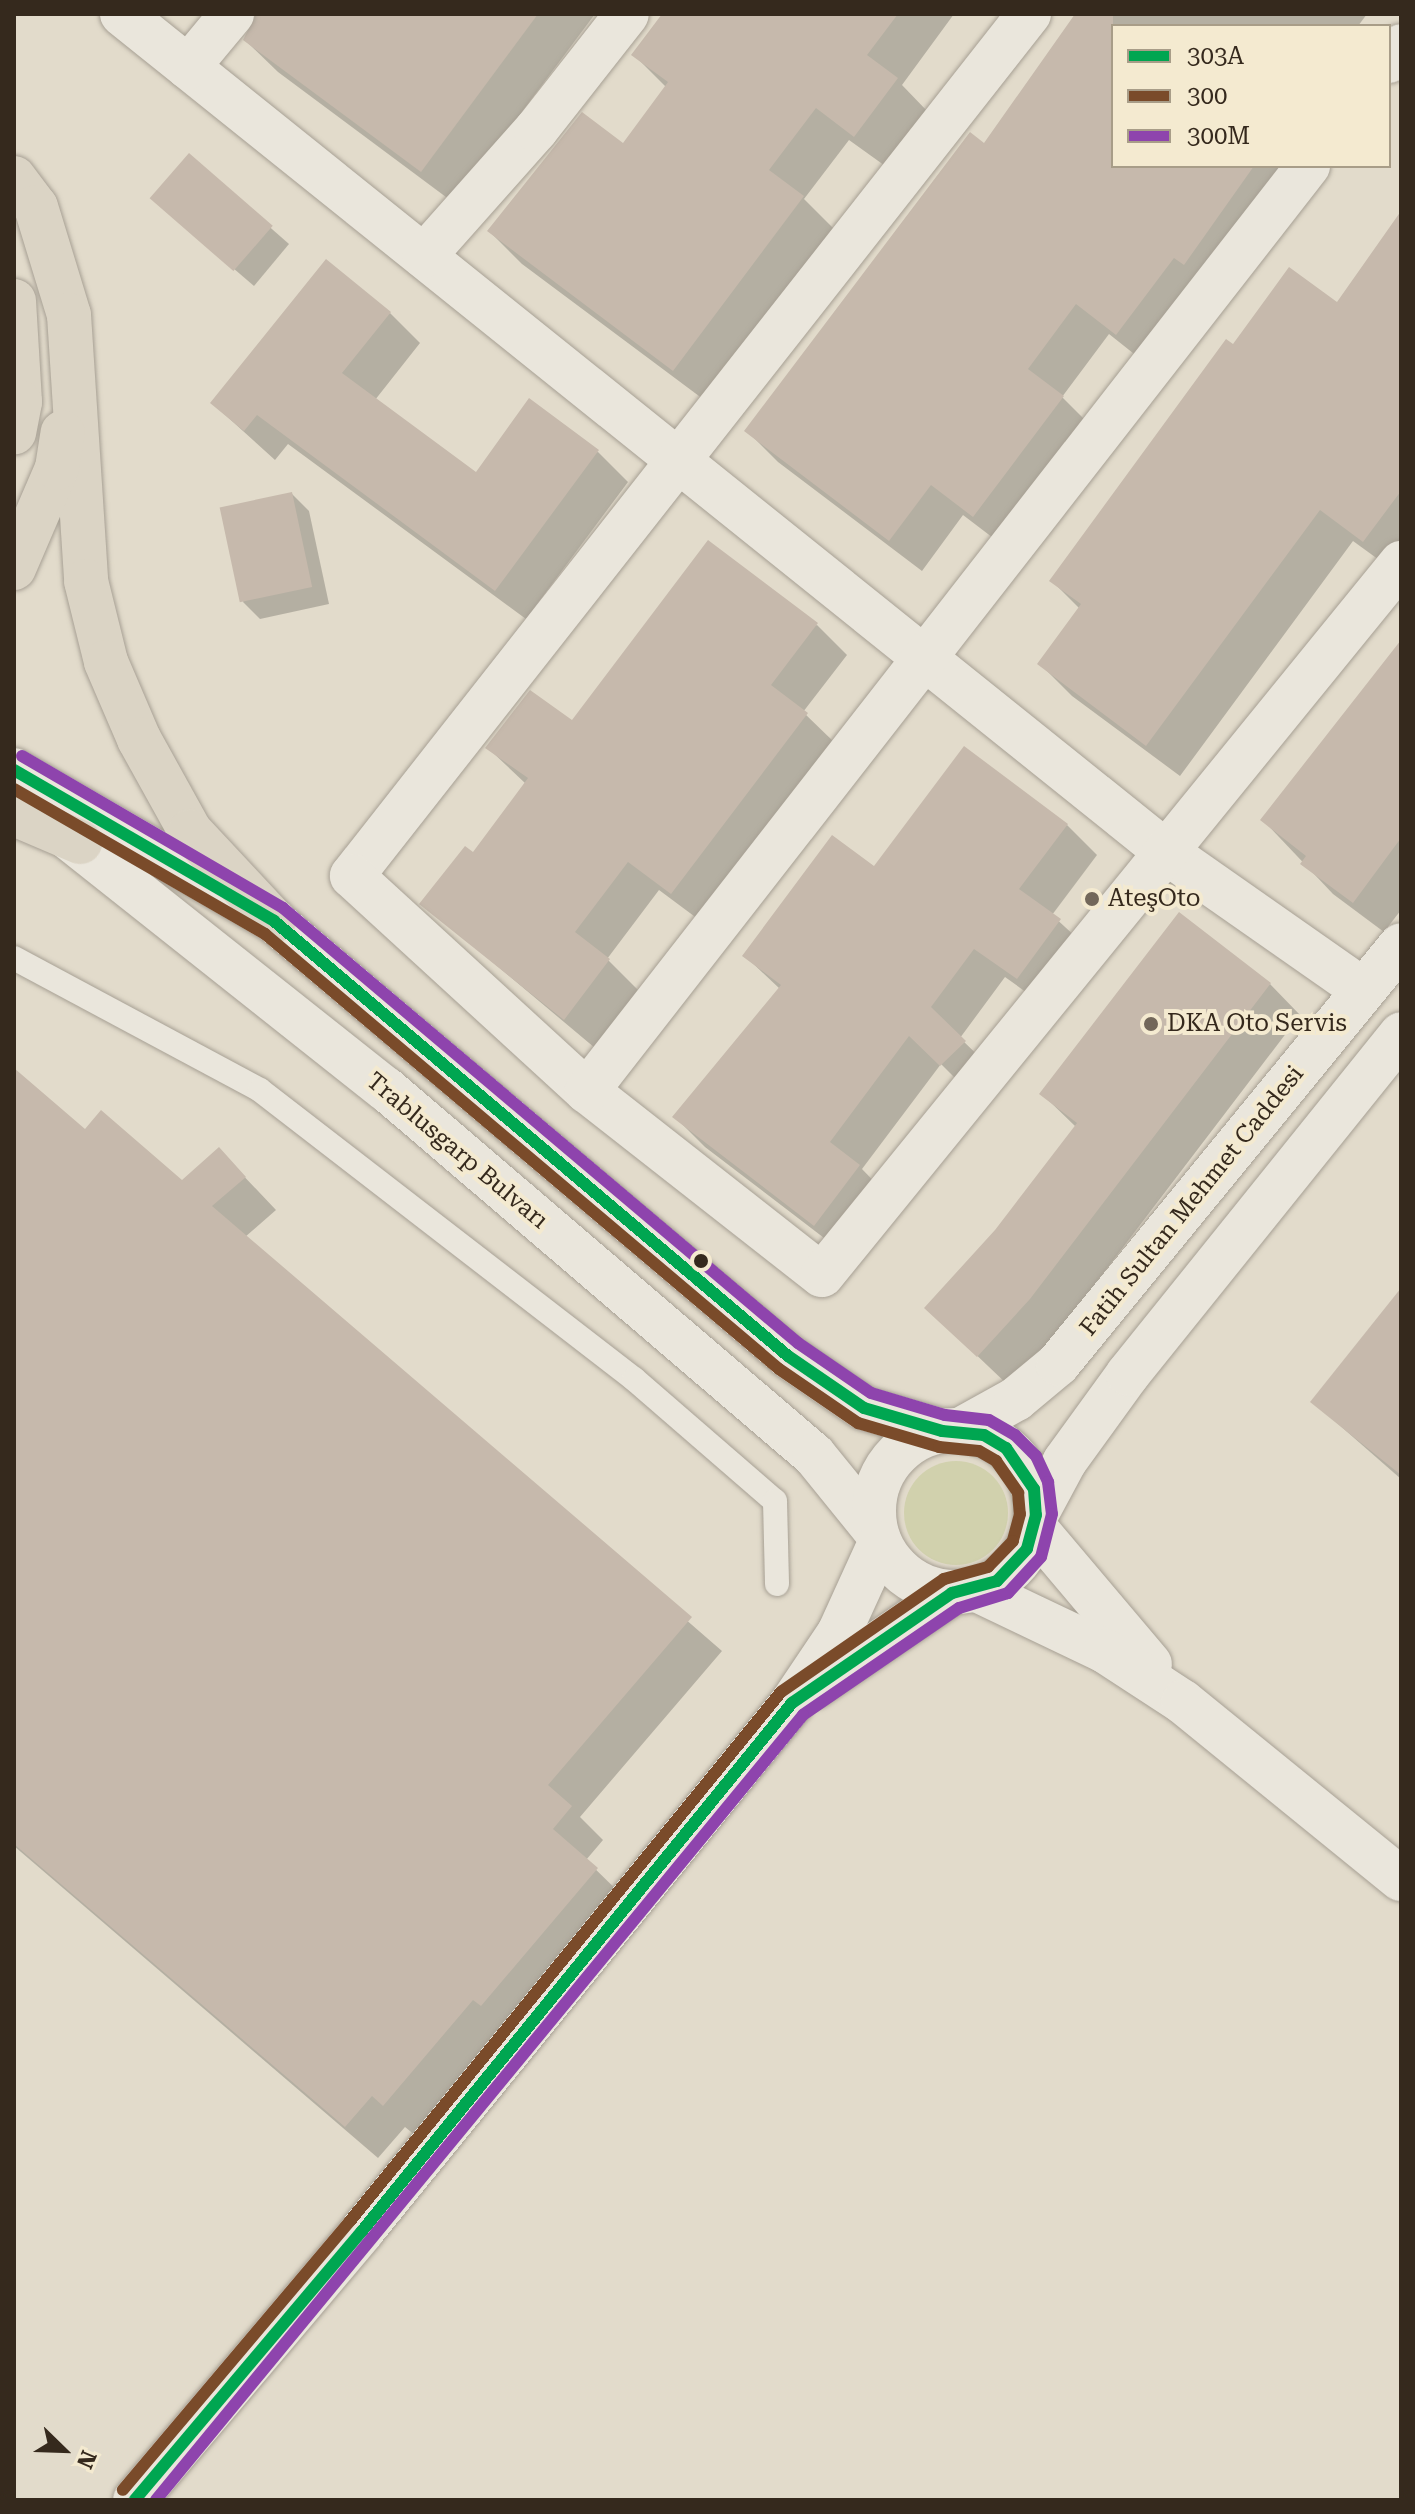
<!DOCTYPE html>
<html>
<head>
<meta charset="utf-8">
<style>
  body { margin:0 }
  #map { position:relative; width:1415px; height:2514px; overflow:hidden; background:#e2dbcb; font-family:"Roboto Serif",serif }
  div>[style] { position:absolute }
  .green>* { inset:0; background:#d1d1ad }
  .round { border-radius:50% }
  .shadow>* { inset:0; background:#0003 }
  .building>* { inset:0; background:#c6b9ac; transform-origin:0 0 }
  .roads { filter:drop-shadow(0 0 2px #a7a094) drop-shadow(0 0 2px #a7a094) }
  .service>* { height:24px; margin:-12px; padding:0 12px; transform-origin:12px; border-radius:12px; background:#eae6dc }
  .minor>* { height:44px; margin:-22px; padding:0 22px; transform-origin:22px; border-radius:22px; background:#eae6dc }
  .secondary>* { height:44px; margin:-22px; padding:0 22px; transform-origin:22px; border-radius:22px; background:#eae6dc }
  .secondary>.ring { margin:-22px; padding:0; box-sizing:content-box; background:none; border:44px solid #eae6dc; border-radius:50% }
  .trunk>* { height:44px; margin:-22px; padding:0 22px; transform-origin:22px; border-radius:22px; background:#dbd4c5 }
  .bus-1>* { height:12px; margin:-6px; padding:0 6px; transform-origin:6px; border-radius:6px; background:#00a651 }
  .bus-2>* { height:12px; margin:-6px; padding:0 6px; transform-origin:6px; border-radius:6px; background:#7a4b2a }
  .bus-3>* { height:12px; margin:-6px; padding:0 6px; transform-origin:6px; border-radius:6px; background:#8e44ad }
  .dots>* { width:22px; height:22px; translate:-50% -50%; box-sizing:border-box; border:4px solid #f4ead0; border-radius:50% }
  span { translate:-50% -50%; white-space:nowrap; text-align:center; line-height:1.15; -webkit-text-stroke:8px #f4ead0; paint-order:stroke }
  .poi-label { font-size:24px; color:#35291d }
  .left { translate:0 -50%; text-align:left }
  .street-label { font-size:24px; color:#35291d }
  .frame { position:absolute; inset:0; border:16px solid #35291d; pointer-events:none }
  .legend { position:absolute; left:1111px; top:24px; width:280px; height:144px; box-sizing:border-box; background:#f4ead0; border:2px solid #a89d88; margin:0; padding:10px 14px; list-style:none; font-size:24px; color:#35291d }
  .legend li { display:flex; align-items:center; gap:16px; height:40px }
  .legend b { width:40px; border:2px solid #a89d88 }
  .north { position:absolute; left:24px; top:2410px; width:80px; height:80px; -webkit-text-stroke:6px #f4ead0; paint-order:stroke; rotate:113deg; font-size:22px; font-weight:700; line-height:32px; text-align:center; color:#35291d }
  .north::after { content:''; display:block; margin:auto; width:28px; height:36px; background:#35291d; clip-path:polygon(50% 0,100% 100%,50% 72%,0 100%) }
</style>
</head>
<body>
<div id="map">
  <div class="green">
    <i class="round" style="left:904px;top:1461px;width:104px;height:104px"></i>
  </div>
  <div class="shadow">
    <i style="clip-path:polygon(258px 14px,595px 14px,454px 203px,278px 72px,245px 40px)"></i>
    <i style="clip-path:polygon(666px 14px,954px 14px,902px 85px,929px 113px,888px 168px,849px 140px,804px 199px,835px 230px,707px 402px,522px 264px,489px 231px,623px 146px,666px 87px,634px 55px)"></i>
    <i style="clip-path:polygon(1077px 14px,1367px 14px,1358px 26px,1113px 26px,1113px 166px,1283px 166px,1148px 365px,1109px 334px,1062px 397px,1094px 429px,1005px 547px,963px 515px,922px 571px,778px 462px,747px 431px,984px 145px)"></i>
    <i style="clip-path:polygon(189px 156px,289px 244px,254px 286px,170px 214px)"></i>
    <i style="clip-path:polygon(1401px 215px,1401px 567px,1397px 573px,1353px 541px,1180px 776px,1072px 696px,1040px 664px,1080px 609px,1051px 580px,1234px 347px,1338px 304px)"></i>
    <i style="clip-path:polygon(390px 313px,420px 343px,375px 400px,476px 474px,598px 452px,628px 482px,526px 619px,288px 444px,275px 460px,212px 403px)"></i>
    <i style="clip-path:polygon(292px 494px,309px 511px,329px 604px,260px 619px,243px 602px)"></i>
    <i style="clip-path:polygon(817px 625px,847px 655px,803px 712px,836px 744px,702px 922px,659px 890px,607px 959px,639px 991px,595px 1048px,422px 903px,473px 855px,526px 784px,488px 748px,573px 722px)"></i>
    <i style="clip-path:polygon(1401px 663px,1401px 910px,1384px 932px,1333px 894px,1263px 820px)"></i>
    <i style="clip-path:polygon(1067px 825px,1097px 855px,1052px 915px,1090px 950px,1048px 1008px,1005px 977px,960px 1038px,995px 1072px,972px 1095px,941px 1064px,862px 1169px,889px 1197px,845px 1254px,705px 1147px,675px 1117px,780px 989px,744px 955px,874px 869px)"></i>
    <i style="clip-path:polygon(1270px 984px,1300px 1015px,1060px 1330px,1009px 1386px,927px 1308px,997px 1231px,1076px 1127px,1042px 1094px)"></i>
    <i style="clip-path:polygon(14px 1071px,85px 1132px,182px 1183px,219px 1150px,276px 1210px,245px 1237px,722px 1651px,580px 1817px,603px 1840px,586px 1860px,629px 1902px,416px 2136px,405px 2127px,378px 2158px,14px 1846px)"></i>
    <i style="clip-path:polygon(1401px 1291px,1401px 1479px,1313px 1402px)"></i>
  </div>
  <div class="building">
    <i style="clip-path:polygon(256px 14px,538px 14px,421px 172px,243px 40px)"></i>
    <i style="clip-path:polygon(662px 14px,898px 14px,867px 55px,898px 78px,854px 137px,816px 108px,769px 170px,804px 196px,673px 371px,487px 231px,582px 112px,623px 143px,668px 82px,631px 55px)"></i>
    <i style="clip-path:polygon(1075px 14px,1113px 14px,1113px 166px,1254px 166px,1184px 265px,1174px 258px,1116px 335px,1076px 304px,1028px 369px,1064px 396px,973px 517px,931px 485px,889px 541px,744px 431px,970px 132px,984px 143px)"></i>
    <i style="left:189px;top:153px;width:111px;height:60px;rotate:41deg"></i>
    <i style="clip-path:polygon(1401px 211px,1401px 491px,1363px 542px,1320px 510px,1146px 746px,1037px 664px,1081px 604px,1049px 581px,1226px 339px,1233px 344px,1289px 267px,1337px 302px)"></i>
    <i style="clip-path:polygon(326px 259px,391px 312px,342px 373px,476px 472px,529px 398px,599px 450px,495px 591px,257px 415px,244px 431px,210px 403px)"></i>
    <i style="left:292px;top:492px;width:97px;height:74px;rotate:78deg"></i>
    <i style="clip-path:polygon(708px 540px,818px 623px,771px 685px,808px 713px,671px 894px,628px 862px,575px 932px,610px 959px,564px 1020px,419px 904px,465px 846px,473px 852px,528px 778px,485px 748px,530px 690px,572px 720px)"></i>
    <i style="clip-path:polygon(1401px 640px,1401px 838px,1353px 903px,1300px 864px,1306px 856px,1260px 820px)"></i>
    <i style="clip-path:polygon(964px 746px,1068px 824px,1019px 889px,1061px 919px,1017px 979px,974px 949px,931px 1007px,966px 1041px,940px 1066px,909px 1036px,830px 1142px,860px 1165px,814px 1226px,672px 1117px,781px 985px,742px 956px,832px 835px,874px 866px)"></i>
    <i style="clip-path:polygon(1179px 912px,1271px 983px,1030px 1299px,977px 1357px,924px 1308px,995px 1230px,1077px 1123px,1039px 1094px)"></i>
    <i style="clip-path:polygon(14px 1068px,85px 1129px,101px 1110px,182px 1180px,219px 1147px,246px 1177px,212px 1206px,692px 1617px,548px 1785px,572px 1806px,553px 1829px,598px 1868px,481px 2006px,473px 2000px,383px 2106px,372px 2096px,345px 2127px,14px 1844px)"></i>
    <i style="clip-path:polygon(1401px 1288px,1401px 1475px,1310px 1402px)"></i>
  </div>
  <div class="roads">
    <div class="service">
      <i style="left:14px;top:958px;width:279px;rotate:28.2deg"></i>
      <i style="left:260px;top:1090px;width:473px;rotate:37.7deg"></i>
      <i style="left:634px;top:1379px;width:186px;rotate:40.9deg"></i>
      <i style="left:775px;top:1501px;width:83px;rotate:88.6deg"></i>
    </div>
    <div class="minor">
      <i style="left:122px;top:14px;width:1339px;rotate:38.75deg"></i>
      <i style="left:1166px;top:852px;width:241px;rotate:35deg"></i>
      <i style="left:1029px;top:14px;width:1096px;rotate:128.15deg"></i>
      <i style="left:352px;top:876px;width:319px;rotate:42.5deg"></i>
      <i style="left:587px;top:1091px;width:298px;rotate:38.1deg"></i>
      <i style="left:822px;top:1275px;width:918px;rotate:-50.88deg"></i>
      <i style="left:1389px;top:61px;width:19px;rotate:-51deg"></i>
      <i style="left:188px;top:67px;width:69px;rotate:-50.3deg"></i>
      <i style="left:424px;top:256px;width:169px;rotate:-48.4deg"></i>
      <i style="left:536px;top:130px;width:147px;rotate:-51.9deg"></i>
      <i style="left:587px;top:1091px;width:1173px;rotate:-52.07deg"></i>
    </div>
    <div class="secondary">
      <i style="left:14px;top:770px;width:301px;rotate:30.1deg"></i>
      <i style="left:274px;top:921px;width:673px;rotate:40.24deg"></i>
      <i style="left:788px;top:1356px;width:92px;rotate:34.4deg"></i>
      <i style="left:864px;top:1408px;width:81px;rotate:16.4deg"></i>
      <i style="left:46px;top:820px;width:434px;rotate:38.4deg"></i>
      <i style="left:386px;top:1089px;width:563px;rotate:40.54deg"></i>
      <i style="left:814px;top:1455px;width:97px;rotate:50.9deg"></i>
      <i class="ring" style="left:874px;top:1430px;width:118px;height:118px"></i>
      <i style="left:960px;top:1430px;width:64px;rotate:-29deg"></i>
      <i style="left:1016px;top:1399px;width:55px;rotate:-39.8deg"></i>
      <i style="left:1058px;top:1364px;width:541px;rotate:-50.7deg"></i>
      <i style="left:1036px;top:1515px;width:61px;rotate:-61.8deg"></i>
      <i style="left:1065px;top:1461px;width:107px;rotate:-54.1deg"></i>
      <i style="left:1128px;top:1374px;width:436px;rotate:-51.2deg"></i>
      <i style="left:1035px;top:1528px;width:178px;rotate:49.8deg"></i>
      <i style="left:977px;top:1590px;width:142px;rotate:25.5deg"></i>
      <i style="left:1105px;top:1651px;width:93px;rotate:33.2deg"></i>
      <i style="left:1183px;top:1702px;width:281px;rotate:39.1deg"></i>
      <i style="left:814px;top:1687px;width:167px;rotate:-34.3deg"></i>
      <i style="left:135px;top:2500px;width:352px;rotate:-49.8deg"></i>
      <i style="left:362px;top:2231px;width:681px;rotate:-50.84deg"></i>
      <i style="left:792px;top:1703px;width:84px;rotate:-56.1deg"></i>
      <i style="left:839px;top:1633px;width:99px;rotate:-65.5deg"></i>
    </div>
    <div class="trunk">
      <i style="left:14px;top:178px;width:36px;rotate:53deg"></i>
      <i style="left:36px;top:207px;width:113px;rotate:73deg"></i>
      <i style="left:69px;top:315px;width:267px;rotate:86.3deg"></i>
      <i style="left:86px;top:581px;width:83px;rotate:76.1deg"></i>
      <i style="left:106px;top:662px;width:84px;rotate:66.8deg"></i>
      <i style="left:139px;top:739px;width:105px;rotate:61deg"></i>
      <i style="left:190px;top:831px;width:123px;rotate:47deg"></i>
      <i style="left:14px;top:301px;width:101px;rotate:86.6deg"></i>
      <i style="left:20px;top:402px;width:31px;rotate:101deg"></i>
      <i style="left:14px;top:568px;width:109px;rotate:-66.7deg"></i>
      <i style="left:57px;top:468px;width:36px;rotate:-81deg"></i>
      <i style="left:14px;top:814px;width:72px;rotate:23deg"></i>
    </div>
  </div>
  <div class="bus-1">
    <i style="left:14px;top:770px;width:301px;rotate:30.1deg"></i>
    <i style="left:274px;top:921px;width:673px;rotate:40.24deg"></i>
    <i style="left:788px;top:1356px;width:92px;rotate:34.4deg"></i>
    <i style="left:864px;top:1408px;width:81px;rotate:16.4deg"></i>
    <i style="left:942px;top:1431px;width:42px;rotate:5.4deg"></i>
    <i style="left:984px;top:1435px;width:26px;rotate:31deg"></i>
    <i style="left:1006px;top:1448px;width:50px;rotate:55.7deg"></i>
    <i style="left:1034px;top:1489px;width:26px;rotate:86deg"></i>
    <i style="left:1036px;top:1515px;width:35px;rotate:105deg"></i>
    <i style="left:1027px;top:1549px;width:44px;rotate:133.2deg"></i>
    <i style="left:997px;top:1581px;width:47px;rotate:165.1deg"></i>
    <i style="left:952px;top:1593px;width:194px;rotate:145.5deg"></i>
    <i style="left:792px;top:1703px;width:681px;rotate:129.16deg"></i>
    <i style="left:362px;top:2231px;width:352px;rotate:130.2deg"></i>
  </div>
  <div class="bus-2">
    <i style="left:14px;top:789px;width:290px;rotate:30deg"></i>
    <i style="left:265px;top:934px;width:673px;rotate:40.24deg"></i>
    <i style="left:779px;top:1369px;width:96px;rotate:34.4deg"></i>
    <i style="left:858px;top:1423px;width:84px;rotate:16.5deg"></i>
    <i style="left:939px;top:1447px;width:40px;rotate:5.7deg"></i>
    <i style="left:979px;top:1451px;width:20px;rotate:30deg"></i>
    <i style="left:996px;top:1461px;width:39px;rotate:55deg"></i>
    <i style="left:1018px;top:1493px;width:21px;rotate:85deg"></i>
    <i style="left:1020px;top:1514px;width:28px;rotate:105deg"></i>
    <i style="left:1013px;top:1541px;width:36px;rotate:134deg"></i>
    <i style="left:988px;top:1567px;width:46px;rotate:164.7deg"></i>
    <i style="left:944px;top:1579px;width:198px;rotate:145.3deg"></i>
    <i style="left:781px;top:1692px;width:682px;rotate:129.17deg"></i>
    <i style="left:350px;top:2221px;width:352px;rotate:130.2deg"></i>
  </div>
  <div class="bus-3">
    <i style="left:22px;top:756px;width:302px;rotate:30.2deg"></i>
    <i style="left:283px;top:908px;width:674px;rotate:40.19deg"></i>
    <i style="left:798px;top:1343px;width:88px;rotate:34.4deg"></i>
    <i style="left:871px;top:1393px;width:77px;rotate:16.6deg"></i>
    <i style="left:945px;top:1415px;width:44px;rotate:6.5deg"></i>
    <i style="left:989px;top:1420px;width:30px;rotate:30deg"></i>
    <i style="left:1015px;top:1435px;width:30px;rotate:45deg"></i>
    <i style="left:1036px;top:1456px;width:29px;rotate:65deg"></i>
    <i style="left:1048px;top:1482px;width:32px;rotate:83deg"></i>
    <i style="left:1052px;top:1514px;width:44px;rotate:104.3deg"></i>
    <i style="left:1041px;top:1557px;width:49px;rotate:132.5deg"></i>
    <i style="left:1008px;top:1593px;width:51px;rotate:163deg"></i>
    <i style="left:959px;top:1608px;width:189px;rotate:145.6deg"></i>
    <i style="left:803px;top:1715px;width:1017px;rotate:129.5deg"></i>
  </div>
  <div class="dots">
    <i style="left:1092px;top:899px;background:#72675a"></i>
    <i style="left:1151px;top:1024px;background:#72675a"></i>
    <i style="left:701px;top:1261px;background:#35291d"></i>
  </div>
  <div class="poi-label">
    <span class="left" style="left:1108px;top:899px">AteşOto</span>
    <span class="left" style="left:1167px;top:1024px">DKA Oto Servis</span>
  </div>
  <div class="street-label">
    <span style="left:457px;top:1151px;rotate:40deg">Trablusgarp Bulvarı</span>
    <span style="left:1192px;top:1201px;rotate:-51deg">Fatih Sultan Mehmet Caddesi</span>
  </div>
  <div class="frame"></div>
  <ul class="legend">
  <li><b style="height:10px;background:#00a651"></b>303A</li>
  <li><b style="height:10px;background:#7a4b2a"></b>300</li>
  <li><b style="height:10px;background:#8e44ad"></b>300M</li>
  </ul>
  <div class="north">N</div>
</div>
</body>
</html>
